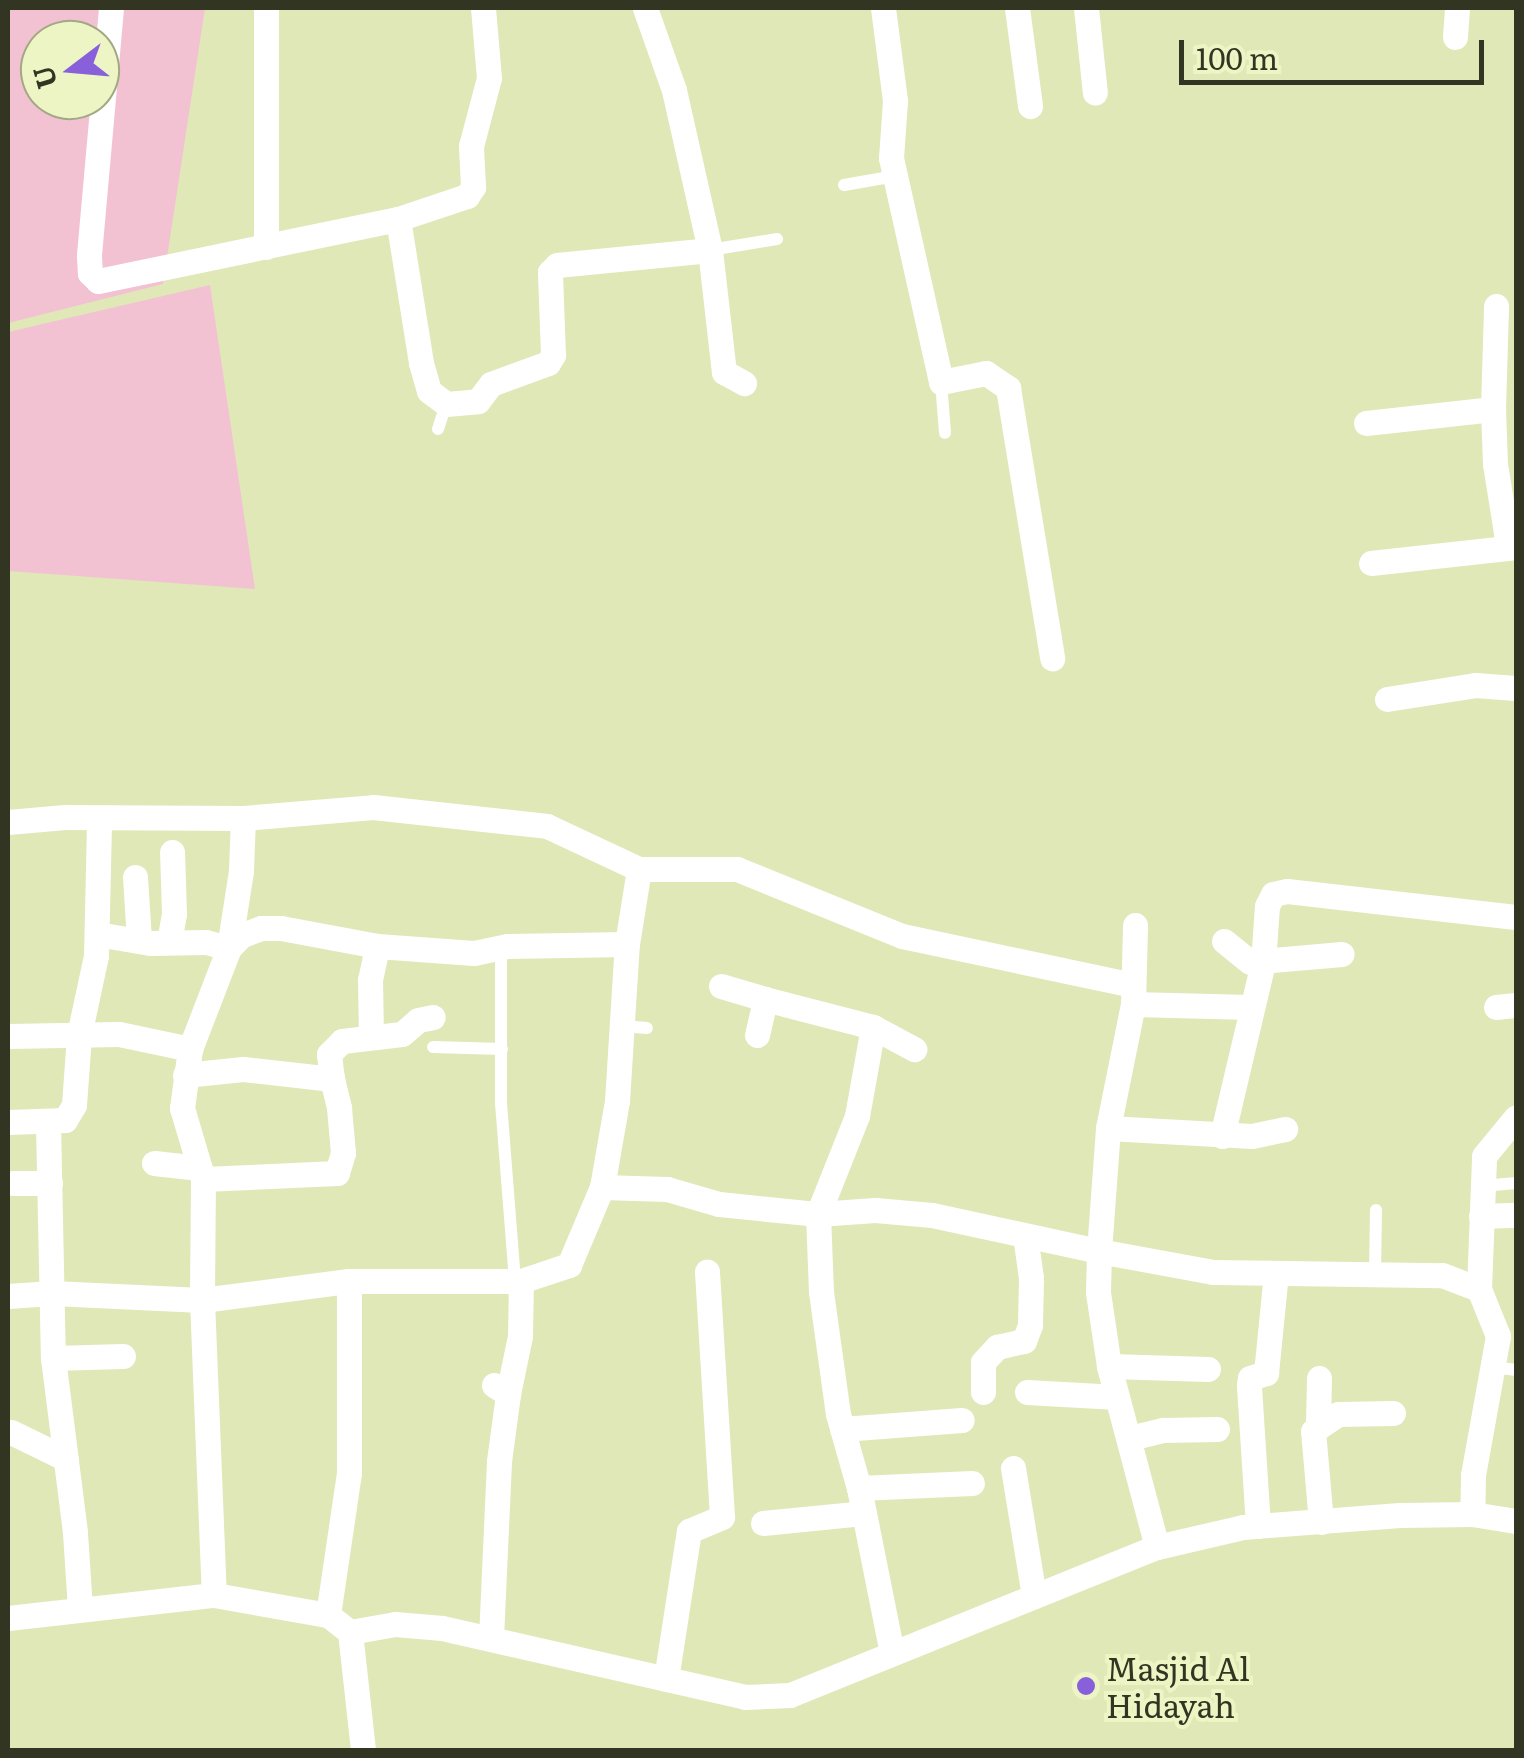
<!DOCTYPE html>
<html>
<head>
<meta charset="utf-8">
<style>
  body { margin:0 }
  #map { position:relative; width:1524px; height:1758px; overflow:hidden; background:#e0e8b8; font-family:Literata,serif }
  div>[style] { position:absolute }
  .green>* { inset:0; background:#f2c2d3 }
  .lane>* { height:12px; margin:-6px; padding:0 6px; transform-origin:6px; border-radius:6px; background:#fff }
  .street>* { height:25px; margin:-12.5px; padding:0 12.5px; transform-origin:12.5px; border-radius:12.5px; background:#fff }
  .dots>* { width:28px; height:28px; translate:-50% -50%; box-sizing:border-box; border:5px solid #edf5c5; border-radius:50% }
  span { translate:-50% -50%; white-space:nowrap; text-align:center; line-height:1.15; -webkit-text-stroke:8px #edf5c5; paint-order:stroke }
  .poi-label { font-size:32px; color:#323522 }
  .left { translate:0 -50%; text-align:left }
  .frame { position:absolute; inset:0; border:10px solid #323522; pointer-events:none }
  .north { position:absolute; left:20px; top:20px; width:100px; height:100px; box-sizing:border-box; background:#edf5c5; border:2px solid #a2a884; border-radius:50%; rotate:254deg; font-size:28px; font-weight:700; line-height:40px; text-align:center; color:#323522 }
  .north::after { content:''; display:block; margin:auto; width:35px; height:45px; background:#8860da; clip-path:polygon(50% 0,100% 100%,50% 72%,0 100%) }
  .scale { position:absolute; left:1179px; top:40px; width:305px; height:45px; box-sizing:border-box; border:5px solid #323522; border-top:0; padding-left:12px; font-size:30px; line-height:35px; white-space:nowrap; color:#323522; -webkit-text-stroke:8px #edf5c5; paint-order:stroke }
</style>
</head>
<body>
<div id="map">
  <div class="green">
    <i style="clip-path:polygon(evenodd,8px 8px,205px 8px,163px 284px,8px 323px,8px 8px,40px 40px,100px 40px,100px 100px,40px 100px,40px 40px)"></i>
    <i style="clip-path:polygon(210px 285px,255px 589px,8px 571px,8px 332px)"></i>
  </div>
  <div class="lane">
    <i style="left:844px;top:185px;width:52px;rotate:-10deg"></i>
    <i style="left:710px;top:250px;width:68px;rotate:-9.3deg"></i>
    <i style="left:941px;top:382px;width:51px;rotate:85.5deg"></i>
    <i style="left:438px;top:429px;width:26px;rotate:-72deg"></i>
    <i style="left:501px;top:947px;width:156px;rotate:90deg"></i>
    <i style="left:501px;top:1103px;width:179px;rotate:85.5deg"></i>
    <i style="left:623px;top:1026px;width:24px;rotate:5deg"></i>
    <i style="left:433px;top:1047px;width:69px;rotate:1.7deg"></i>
    <i style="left:1482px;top:1186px;width:34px;rotate:-5deg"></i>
    <i style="left:1375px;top:1273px;width:63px;rotate:-89.1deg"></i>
    <i style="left:1494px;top:1367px;width:22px;rotate:8deg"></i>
  </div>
  <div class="street">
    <i style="left:111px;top:8px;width:249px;rotate:95.1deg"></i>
    <i style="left:89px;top:256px;width:17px;rotate:87deg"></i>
    <i style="left:90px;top:273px;width:11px;rotate:45deg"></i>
    <i style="left:98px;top:281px;width:306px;rotate:-11.7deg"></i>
    <i style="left:398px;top:219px;width:73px;rotate:-18.4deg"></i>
    <i style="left:467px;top:196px;width:11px;rotate:-56deg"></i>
    <i style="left:473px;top:187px;width:41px;rotate:-92.8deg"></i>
    <i style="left:471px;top:146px;width:70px;rotate:-75.2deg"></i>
    <i style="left:489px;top:78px;width:70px;rotate:-94.9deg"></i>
    <i style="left:883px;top:8px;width:94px;rotate:82.6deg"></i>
    <i style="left:895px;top:101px;width:57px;rotate:94deg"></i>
    <i style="left:891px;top:158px;width:230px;rotate:77.4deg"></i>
    <i style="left:941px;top:382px;width:46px;rotate:-11.3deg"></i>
    <i style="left:986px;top:373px;width:27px;rotate:34deg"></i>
    <i style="left:1008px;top:388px;width:274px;rotate:80.7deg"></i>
    <i style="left:1017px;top:8px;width:99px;rotate:82.4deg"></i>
    <i style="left:1086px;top:8px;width:85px;rotate:84deg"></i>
    <i style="left:1455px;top:37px;width:29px;rotate:-86deg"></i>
    <i style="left:398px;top:219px;width:146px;rotate:80.9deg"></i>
    <i style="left:421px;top:363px;width:29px;rotate:74deg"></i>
    <i style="left:429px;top:391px;width:21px;rotate:37deg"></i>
    <i style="left:446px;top:404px;width:32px;rotate:-5deg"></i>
    <i style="left:478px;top:401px;width:21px;rotate:-53deg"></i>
    <i style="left:491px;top:384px;width:61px;rotate:-20.2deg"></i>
    <i style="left:548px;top:363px;width:9px;rotate:-58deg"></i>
    <i style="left:553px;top:355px;width:83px;rotate:-92.1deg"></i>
    <i style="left:550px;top:272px;width:10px;rotate:-45deg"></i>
    <i style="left:557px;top:265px;width:154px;rotate:-5.6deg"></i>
    <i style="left:710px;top:250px;width:164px;rotate:-102.7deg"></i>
    <i style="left:674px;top:90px;width:87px;rotate:-109.5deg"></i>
    <i style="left:266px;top:247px;width:239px;rotate:-90deg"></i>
    <i style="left:710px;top:250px;width:123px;rotate:83.5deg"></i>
    <i style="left:724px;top:372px;width:23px;rotate:29deg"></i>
    <i style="left:1493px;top:409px;width:103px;rotate:-88.3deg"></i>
    <i style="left:1366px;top:423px;width:128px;rotate:-6.3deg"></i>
    <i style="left:1493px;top:409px;width:55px;rotate:87.9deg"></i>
    <i style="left:1495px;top:464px;width:82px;rotate:80.9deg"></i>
    <i style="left:1371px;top:563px;width:146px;rotate:-6.3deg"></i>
    <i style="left:1387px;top:699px;width:89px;rotate:-9deg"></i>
    <i style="left:1475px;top:685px;width:41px;rotate:4.2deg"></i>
    <i style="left:243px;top:818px;width:53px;rotate:92.2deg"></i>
    <i style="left:241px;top:871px;width:78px;rotate:98.9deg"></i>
    <i style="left:229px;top:948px;width:108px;rotate:111.1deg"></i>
    <i style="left:190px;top:1049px;width:60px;rotate:97.7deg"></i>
    <i style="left:182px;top:1108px;width:74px;rotate:73.5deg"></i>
    <i style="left:203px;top:1179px;width:121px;rotate:90.5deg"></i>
    <i style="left:202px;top:1300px;width:148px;rotate:-7.4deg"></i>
    <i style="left:349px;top:1281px;width:172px"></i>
    <i style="left:521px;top:1281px;width:51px;rotate:-18.4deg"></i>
    <i style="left:569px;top:1265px;width:85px;rotate:-67.1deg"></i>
    <i style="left:602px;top:1187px;width:87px;rotate:-80.1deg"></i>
    <i style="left:617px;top:1101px;width:157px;rotate:-86.4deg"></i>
    <i style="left:627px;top:944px;width:76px;rotate:-80.9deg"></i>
    <i style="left:639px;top:869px;width:98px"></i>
    <i style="left:737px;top:869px;width:178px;rotate:22.1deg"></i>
    <i style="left:902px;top:936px;width:236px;rotate:12deg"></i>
    <i style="left:8px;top:822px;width:57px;rotate:-5deg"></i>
    <i style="left:65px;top:817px;width:178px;rotate:0.3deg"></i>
    <i style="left:243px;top:818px;width:130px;rotate:-4.8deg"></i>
    <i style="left:373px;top:807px;width:175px;rotate:6.2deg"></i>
    <i style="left:547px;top:826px;width:102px;rotate:25.1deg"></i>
    <i style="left:135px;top:877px;width:63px;rotate:86.4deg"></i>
    <i style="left:97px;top:934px;width:55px;rotate:9.5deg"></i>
    <i style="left:151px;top:943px;width:55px;rotate:-1deg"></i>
    <i style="left:206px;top:942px;width:24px;rotate:15deg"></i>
    <i style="left:229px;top:948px;width:18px;rotate:-45deg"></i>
    <i style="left:242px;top:935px;width:20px;rotate:-20deg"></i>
    <i style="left:261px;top:928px;width:20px"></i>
    <i style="left:281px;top:928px;width:98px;rotate:10.6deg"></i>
    <i style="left:377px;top:946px;width:97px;rotate:4.1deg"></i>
    <i style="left:474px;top:953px;width:34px;rotate:-12deg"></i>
    <i style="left:507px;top:946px;width:120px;rotate:-1deg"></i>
    <i style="left:1224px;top:941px;width:33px;rotate:39deg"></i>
    <i style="left:1250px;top:962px;width:92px;rotate:-5deg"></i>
    <i style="left:169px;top:942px;width:28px;rotate:-80deg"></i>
    <i style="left:174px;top:914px;width:62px;rotate:-91.8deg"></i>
    <i style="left:721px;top:986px;width:46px;rotate:16.5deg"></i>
    <i style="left:1133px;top:1004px;width:117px;rotate:1.5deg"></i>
    <i style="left:1496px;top:1007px;width:20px;rotate:-6deg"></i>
    <i style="left:873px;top:1027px;width:47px;rotate:28.2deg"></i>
    <i style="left:757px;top:1035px;width:37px;rotate:-77deg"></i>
    <i style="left:765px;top:999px;width:112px;rotate:14.5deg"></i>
    <i style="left:873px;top:1027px;width:90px;rotate:100.2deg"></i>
    <i style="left:857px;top:1116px;width:105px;rotate:111.7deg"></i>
    <i style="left:818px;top:1214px;width:57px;rotate:-4deg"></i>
    <i style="left:875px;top:1210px;width:57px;rotate:5deg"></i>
    <i style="left:932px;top:1215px;width:171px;rotate:12.2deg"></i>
    <i style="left:1099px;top:1251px;width:123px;rotate:-85.8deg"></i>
    <i style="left:1108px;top:1128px;width:126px;rotate:-78.6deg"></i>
    <i style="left:1133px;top:1004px;width:79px;rotate:-88.5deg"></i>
    <i style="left:8px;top:1036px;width:111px;rotate:-1deg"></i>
    <i style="left:119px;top:1034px;width:73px;rotate:11.9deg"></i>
    <i style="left:371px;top:1037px;width:57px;rotate:-91deg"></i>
    <i style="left:370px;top:980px;width:35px;rotate:-78deg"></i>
    <i style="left:185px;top:1075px;width:58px;rotate:-5.9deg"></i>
    <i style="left:243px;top:1069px;width:90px;rotate:6.4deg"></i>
    <i style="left:332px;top:1079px;width:30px;rotate:76deg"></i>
    <i style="left:339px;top:1108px;width:45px;rotate:84.9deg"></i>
    <i style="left:343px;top:1153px;width:21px;rotate:107deg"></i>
    <i style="left:337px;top:1173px;width:134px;rotate:177.4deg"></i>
    <i style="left:332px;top:1079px;width:25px;rotate:-97deg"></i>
    <i style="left:329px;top:1054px;width:18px;rotate:-45deg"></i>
    <i style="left:342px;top:1041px;width:60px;rotate:-6.7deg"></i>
    <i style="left:402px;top:1034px;width:21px;rotate:-41deg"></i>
    <i style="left:418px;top:1020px;width:15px;rotate:-11deg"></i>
    <i style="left:8px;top:1122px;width:57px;rotate:-2deg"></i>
    <i style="left:65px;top:1120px;width:17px;rotate:-59deg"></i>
    <i style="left:74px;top:1105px;width:70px;rotate:-85.9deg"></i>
    <i style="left:79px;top:1035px;width:81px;rotate:-77.9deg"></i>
    <i style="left:96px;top:956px;width:137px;rotate:-88.7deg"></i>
    <i style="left:48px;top:1124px;width:234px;rotate:88.8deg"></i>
    <i style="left:53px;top:1358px;width:176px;rotate:82.8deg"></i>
    <i style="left:75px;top:1533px;width:75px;rotate:86.2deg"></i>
    <i style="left:1108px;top:1128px;width:144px;rotate:3.2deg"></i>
    <i style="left:1252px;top:1136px;width:34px;rotate:-12deg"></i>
    <i style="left:1222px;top:1136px;width:178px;rotate:-76.7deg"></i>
    <i style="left:1263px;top:963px;width:57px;rotate:-86deg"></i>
    <i style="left:1267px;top:906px;width:13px;rotate:-63deg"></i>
    <i style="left:1273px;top:894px;width:14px;rotate:-12deg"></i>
    <i style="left:1287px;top:891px;width:230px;rotate:6.5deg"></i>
    <i style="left:154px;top:1163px;width:46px;rotate:6.2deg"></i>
    <i style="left:13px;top:1183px;width:37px"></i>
    <i style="left:602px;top:1187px;width:65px;rotate:1.8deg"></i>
    <i style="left:667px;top:1189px;width:54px;rotate:16.1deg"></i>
    <i style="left:719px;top:1204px;width:100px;rotate:5.8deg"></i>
    <i style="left:818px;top:1214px;width:78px;rotate:87.8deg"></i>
    <i style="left:821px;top:1292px;width:123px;rotate:82.1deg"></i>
    <i style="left:838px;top:1414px;width:77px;rotate:74.2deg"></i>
    <i style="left:859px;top:1488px;width:168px;rotate:78.7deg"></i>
    <i style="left:1481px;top:1216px;width:35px;rotate:-2deg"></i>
    <i style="left:1479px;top:1289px;width:133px;rotate:-87.8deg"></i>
    <i style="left:1484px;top:1156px;width:50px;rotate:-50.6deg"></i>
    <i style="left:8px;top:1296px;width:44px;rotate:-3.9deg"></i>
    <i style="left:52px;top:1293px;width:150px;rotate:2.7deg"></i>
    <i style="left:202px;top:1300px;width:295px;rotate:87.7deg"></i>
    <i style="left:53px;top:1358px;width:70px;rotate:-1.6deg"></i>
    <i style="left:1109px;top:1366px;width:99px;rotate:1.7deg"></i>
    <i style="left:494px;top:1385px;width:17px;rotate:33deg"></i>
    <i style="left:508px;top:1394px;width:59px;rotate:-78.3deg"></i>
    <i style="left:520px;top:1336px;width:55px;rotate:-89deg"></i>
    <i style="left:983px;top:1392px;width:30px;rotate:-90deg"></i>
    <i style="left:983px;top:1362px;width:21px;rotate:-47deg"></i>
    <i style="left:997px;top:1347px;width:28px;rotate:-13deg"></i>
    <i style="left:1024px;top:1341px;width:17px;rotate:-69deg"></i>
    <i style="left:1030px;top:1325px;width:47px;rotate:-88.8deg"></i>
    <i style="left:1031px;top:1278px;width:43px;rotate:-97.9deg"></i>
    <i style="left:1027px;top:1392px;width:90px;rotate:3.2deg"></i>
    <i style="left:1318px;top:1423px;width:45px;rotate:-88.7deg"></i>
    <i style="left:842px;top:1429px;width:120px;rotate:-4.3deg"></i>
    <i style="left:11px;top:1432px;width:61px;rotate:26.1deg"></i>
    <i style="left:1130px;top:1438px;width:34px;rotate:-14deg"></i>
    <i style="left:1163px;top:1430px;width:54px;rotate:-1.1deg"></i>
    <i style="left:1013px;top:1468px;width:130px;rotate:80.7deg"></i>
    <i style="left:859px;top:1488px;width:113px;rotate:-2.5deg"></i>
    <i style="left:1321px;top:1522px;width:91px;rotate:-95deg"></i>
    <i style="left:1313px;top:1431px;width:30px;rotate:-34deg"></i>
    <i style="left:1338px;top:1414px;width:55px;rotate:-1deg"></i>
    <i style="left:763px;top:1523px;width:100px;rotate:-5.7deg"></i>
    <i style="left:1258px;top:1526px;width:141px;rotate:-93.7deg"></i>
    <i style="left:1249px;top:1385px;width:7px;rotate:-82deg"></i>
    <i style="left:1250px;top:1378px;width:17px;rotate:-17deg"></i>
    <i style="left:1266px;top:1373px;width:100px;rotate:-84.3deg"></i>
    <i style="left:1157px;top:1547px;width:187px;rotate:-104.9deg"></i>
    <i style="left:1109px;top:1366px;width:75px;rotate:-98.5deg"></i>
    <i style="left:1098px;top:1292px;width:41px;rotate:-88.6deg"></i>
    <i style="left:1099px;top:1251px;width:116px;rotate:10.4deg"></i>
    <i style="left:1213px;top:1272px;width:229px;rotate:0.8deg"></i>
    <i style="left:1442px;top:1275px;width:40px;rotate:21deg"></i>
    <i style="left:1479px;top:1289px;width:51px;rotate:68deg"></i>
    <i style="left:1498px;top:1336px;width:141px;rotate:100.2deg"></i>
    <i style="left:1473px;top:1475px;width:39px;rotate:91deg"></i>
    <i style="left:328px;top:1615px;width:144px;rotate:-81.6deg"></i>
    <i style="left:349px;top:1473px;width:192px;rotate:-90deg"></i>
    <i style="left:8px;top:1618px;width:207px;rotate:-6.4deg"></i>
    <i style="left:214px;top:1595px;width:116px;rotate:10deg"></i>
    <i style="left:328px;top:1615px;width:28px;rotate:38deg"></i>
    <i style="left:350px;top:1632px;width:119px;rotate:83.7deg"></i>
    <i style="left:350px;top:1632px;width:46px;rotate:-10.1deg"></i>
    <i style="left:395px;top:1624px;width:47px;rotate:4.9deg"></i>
    <i style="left:442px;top:1628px;width:311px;rotate:12.8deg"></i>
    <i style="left:745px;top:1697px;width:45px;rotate:-2.5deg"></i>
    <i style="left:790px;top:1695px;width:396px;rotate:-22deg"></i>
    <i style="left:1157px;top:1547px;width:88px;rotate:-13.1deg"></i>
    <i style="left:1243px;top:1527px;width:157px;rotate:-4.4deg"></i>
    <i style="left:1400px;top:1515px;width:72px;rotate:-0.8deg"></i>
    <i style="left:1472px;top:1514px;width:45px;rotate:9deg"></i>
    <i style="left:491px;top:1638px;width:177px;rotate:-87.4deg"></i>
    <i style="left:499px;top:1461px;width:68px;rotate:-82.3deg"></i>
    <i style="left:666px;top:1679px;width:150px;rotate:-81.2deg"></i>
    <i style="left:689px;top:1531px;width:36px;rotate:-23deg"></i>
    <i style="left:722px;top:1517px;width:246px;rotate:-93.5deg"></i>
  </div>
  <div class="dots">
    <i style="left:1086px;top:1686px;background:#8860da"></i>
  </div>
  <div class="poi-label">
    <span class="left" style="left:1106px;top:1686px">Masjid Al<br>Hidayah</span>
  </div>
  <div class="frame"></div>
  <div class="north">U</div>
  <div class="scale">100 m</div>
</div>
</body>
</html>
